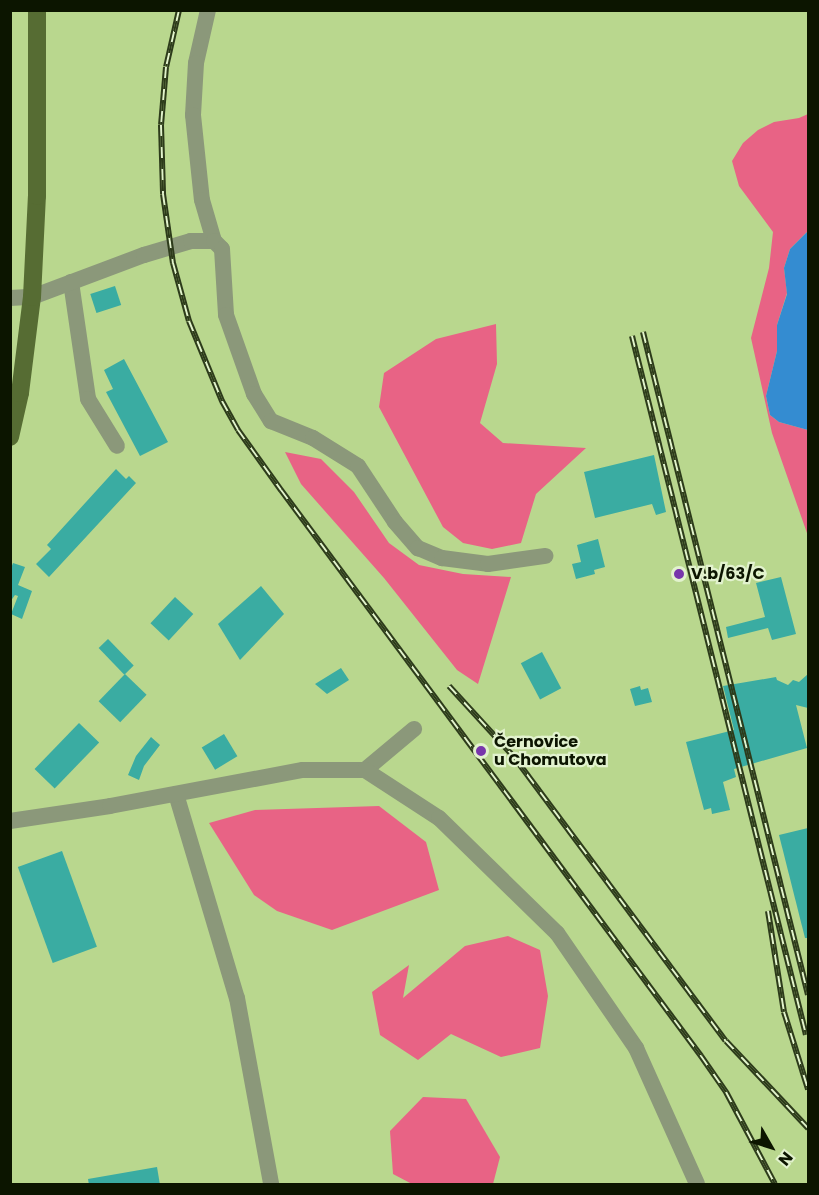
<!DOCTYPE html>
<html>
<head>
<meta charset="utf-8">
<style>
  body { margin:0 }
  #map { position:relative; width:819px; height:1195px; overflow:hidden; background:#b9d78e; font-family:Poppins,sans-serif }
  div>[style] { position:absolute }
  .forest>* { inset:0; background:#e86385 }
  .water>* { inset:0; background:#348cd1 }
  .building>* { inset:0; background:#3aaca2; transform-origin:0 0 }
  .minor>* { height:16px; margin:-8px; padding:0 8px; transform-origin:8px; border-radius:8px; background:#8b987a }
  .major>* { height:18px; margin:-9px; padding:0 9px; transform-origin:9px; border-radius:9px; background:#566c33 }
  .rail>* { height:6px; margin-top:-3px; transform-origin:0; background:repeating-linear-gradient(90deg,#e2f2ce 0 11px,#2d3b1b 0 22px); box-sizing:border-box; border-block:2px solid #2d3b1b }
  .dots>* { width:16px; height:16px; translate:-50% -50%; box-sizing:border-box; border:3px solid #e2f2ce; border-radius:50% }
  span { translate:-50% -50%; white-space:nowrap; text-align:center; line-height:1.15; -webkit-text-stroke:4.5px #e2f2ce; paint-order:stroke }
  .poi-label { font-size:16px; color:#0c1500; font-weight:700 }
  .left { translate:0 -50%; text-align:left }
  .frame { position:absolute; inset:0; border:12px solid #0c1500; pointer-events:none }
  .north { position:absolute; left:741px; top:1117px; width:60px; height:60px; -webkit-text-stroke:4px #e2f2ce; paint-order:stroke; rotate:129deg; font-size:16px; font-weight:700; line-height:24px; text-align:center; color:#0c1500 }
  .north::after { content:''; display:block; margin:auto; width:21px; height:27px; background:#0c1500; clip-path:polygon(50% 0,100% 100%,50% 72%,0 100%) }
</style>
</head>
<body>
<div id="map">
  <div class="forest">
    <i style="clip-path:polygon(808px 114px,808px 231px,790px 249px,784px 268px,787px 293px,777px 325px,777px 351px,766px 396px,770px 415px,779px 422px,808px 430px,808px 536px,772px 433px,751px 338px,769px 268px,773px 232px,739px 186px,732px 161px,743px 143px,758px 130px,774px 122px,799px 118px)"></i>
    <i style="clip-path:polygon(496px 324px,497px 364px,480px 423px,503px 443px,586px 448px,536px 494px,521px 543px,492px 549px,463px 543px,443px 527px,379px 407px,384px 373px,436px 339px)"></i>
    <i style="clip-path:polygon(285px 452px,321px 459px,354px 492px,389px 543px,419px 565px,463px 574px,511px 577px,478px 684px,457px 670px,384px 578px,301px 484px)"></i>
    <i style="clip-path:polygon(379px 806px,426px 842px,439px 890px,332px 930px,277px 911px,254px 895px,209px 823px,255px 810px)"></i>
    <i style="clip-path:polygon(508px 936px,540px 950px,548px 996px,540px 1048px,501px 1057px,451px 1034px,418px 1060px,380px 1035px,372px 992px,409px 965px,403px 998px,465px 946px)"></i>
    <i style="clip-path:polygon(423px 1097px,466px 1099px,500px 1157px,493px 1184px,412px 1184px,393px 1174px,390px 1131px)"></i>
  </div>
  <div class="water">
    <i style="clip-path:polygon(808px 231px,808px 430px,779px 422px,770px 415px,766px 396px,777px 351px,777px 325px,787px 294px,784px 268px,790px 249px)"></i>
  </div>
  <div class="building">
    <i style="left:115px;top:286px;width:20px;height:26px;rotate:72deg"></i>
    <i style="clip-path:polygon(124px 359px,168px 442px,140px 456px,106px 392px,113px 389px,104px 370px)"></i>
    <i style="clip-path:polygon(654px 455px,666px 512px,656px 515px,652px 504px,595px 518px,584px 472px)"></i>
    <i style="clip-path:polygon(116px 469px,126px 479px,129px 476px,136px 483px,49px 577px,36px 564px,51px 549px,47px 545px)"></i>
    <i style="clip-path:polygon(598px 539px,605px 567px,594px 570px,595px 574px,576px 579px,572px 564px,581px 562px,577px 545px)"></i>
    <i style="clip-path:polygon(13px 563px,25px 567px,18px 585px,32px 591px,22px 619px,11px 614px,18px 596px,15px 595px,10px 602px,10px 571px)"></i>
    <i style="clip-path:polygon(781px 577px,796px 634px,772px 640px,768px 628px,728px 638px,726px 627px,765px 617px,756px 583px)"></i>
    <i style="clip-path:polygon(261px 586px,284px 614px,240px 660px,218px 624px)"></i>
    <i style="left:175px;top:597px;width:25px;height:36px;rotate:43deg"></i>
    <i style="left:108px;top:639px;width:37px;height:13px;rotate:46deg"></i>
    <i style="left:542px;top:652px;width:41px;height:24px;rotate:62deg"></i>
    <i style="clip-path:polygon(341px 668px,349px 680px,327px 694px,315px 684px)"></i>
    <i style="left:125px;top:674px;width:30px;height:38px;rotate:44deg"></i>
    <i style="clip-path:polygon(808px 674px,808px 708px,796px 705px,807px 748px,734px 769px,736px 777px,723px 782px,730px 810px,712px 814px,711px 808px,704px 810px,686px 742px,734px 730px,723px 686px,776px 677px,777px 680px,788px 685px,793px 680px,799px 682px)"></i>
    <i style="clip-path:polygon(640px 686px,641px 690px,648px 688px,652px 702px,635px 706px,630px 689px)"></i>
    <i style="left:79px;top:723px;width:28px;height:64px;rotate:44deg"></i>
    <i style="left:224px;top:734px;width:26px;height:26px;rotate:59deg"></i>
    <i style="clip-path:polygon(151px 737px,160px 745px,144px 766px,139px 780px,128px 775px,136px 756px)"></i>
    <i style="clip-path:polygon(808px 828px,808px 938px,805px 938px,779px 835px)"></i>
    <i style="left:62px;top:851px;width:102px;height:47px;rotate:70deg"></i>
    <i style="clip-path:polygon(157px 1167px,160px 1185px,89px 1185px,88px 1179px)"></i>
  </div>
  <div class="minor">
    <i style="left:208px;top:10px;width:54px;rotate:102.8deg"></i>
    <i style="left:196px;top:63px;width:52px;rotate:93.3deg"></i>
    <i style="left:193px;top:115px;width:85px;rotate:84deg"></i>
    <i style="left:202px;top:200px;width:43px;rotate:73.7deg"></i>
    <i style="left:71px;top:282px;width:118px;rotate:81.7deg"></i>
    <i style="left:88px;top:399px;width:55px;rotate:58.3deg"></i>
    <i style="left:10px;top:298px;width:22px;rotate:-3deg"></i>
    <i style="left:32px;top:297px;width:120px;rotate:-20.6deg"></i>
    <i style="left:144px;top:255px;width:49px;rotate:-16.6deg"></i>
    <i style="left:191px;top:241px;width:23px"></i>
    <i style="left:214px;top:241px;width:11px;rotate:45deg"></i>
    <i style="left:222px;top:249px;width:66px;rotate:86.5deg"></i>
    <i style="left:226px;top:315px;width:84px;rotate:70.5deg"></i>
    <i style="left:254px;top:394px;width:32px;rotate:58deg"></i>
    <i style="left:271px;top:421px;width:45px;rotate:22deg"></i>
    <i style="left:313px;top:438px;width:53px;rotate:31.9deg"></i>
    <i style="left:358px;top:466px;width:67px;rotate:56.5deg"></i>
    <i style="left:395px;top:522px;width:35px;rotate:49deg"></i>
    <i style="left:418px;top:548px;width:26px;rotate:23deg"></i>
    <i style="left:442px;top:558px;width:46px;rotate:7.4deg"></i>
    <i style="left:488px;top:564px;width:58px;rotate:-8deg"></i>
    <i style="left:365px;top:770px;width:64px;rotate:-39.9deg"></i>
    <i style="left:176px;top:794px;width:213px;rotate:73.4deg"></i>
    <i style="left:237px;top:998px;width:189px;rotate:79.6deg"></i>
    <i style="left:10px;top:821px;width:101px;rotate:-8.5deg"></i>
    <i style="left:110px;top:806px;width:196px;rotate:-10.6deg"></i>
    <i style="left:303px;top:770px;width:62px"></i>
    <i style="left:365px;top:770px;width:88px;rotate:33deg"></i>
    <i style="left:439px;top:818px;width:165px;rotate:44.3deg"></i>
    <i style="left:557px;top:933px;width:140px;rotate:55.5deg"></i>
    <i style="left:636px;top:1048px;width:149px;rotate:65.8deg"></i>
  </div>
  <div class="major">
    <i style="left:10px;top:437px;width:45px;rotate:-77.2deg"></i>
    <i style="left:20px;top:393px;width:97px;rotate:-82.9deg"></i>
    <i style="left:32px;top:297px;width:101px;rotate:-87.2deg"></i>
    <i style="left:37px;top:196px;width:186px;rotate:-90deg"></i>
  </div>
  <div class="rail">
    <i style="left:179px;top:10px;width:58px;rotate:102.8deg"></i>
    <i style="left:166px;top:67px;width:58px;rotate:94.9deg"></i>
    <i style="left:161px;top:125px;width:69px;rotate:88.3deg"></i>
    <i style="left:163px;top:194px;width:70px;rotate:81.8deg"></i>
    <i style="left:173px;top:263px;width:60px;rotate:74.6deg"></i>
    <i style="left:189px;top:321px;width:87px;rotate:67.6deg"></i>
    <i style="left:222px;top:401px;width:33px;rotate:61deg"></i>
    <i style="left:238px;top:430px;width:74px;rotate:54.4deg"></i>
    <i style="left:281px;top:490px;width:705px;rotate:53.42deg"></i>
    <i style="left:701px;top:1056px;width:44px;rotate:55.2deg"></i>
    <i style="left:726px;top:1092px;width:104px;rotate:62deg"></i>
    <i style="left:643px;top:332px;width:683px;rotate:76.02deg"></i>
    <i style="left:632px;top:336px;width:720px;rotate:76.02deg"></i>
    <i style="left:449px;top:686px;width:96px;rotate:47.5deg"></i>
    <i style="left:514px;top:757px;width:354px;rotate:53.3deg"></i>
    <i style="left:726px;top:1041px;width:120px;rotate:46.7deg"></i>
    <i style="left:768px;top:911px;width:102px;rotate:81deg"></i>
    <i style="left:784px;top:1012px;width:81px;rotate:72.7deg"></i>
  </div>
  <div class="dots">
    <i style="left:679px;top:574px;background:#7836ab"></i>
    <i style="left:481px;top:751px;background:#7836ab"></i>
  </div>
  <div class="poi-label">
    <span class="left" style="left:691px;top:574px">V.b/63/C</span>
    <span class="left" style="left:494px;top:751px">Černovice<br>u Chomutova</span>
  </div>
  <div class="frame"></div>
  <div class="north">N</div>
</div>
</body>
</html>
